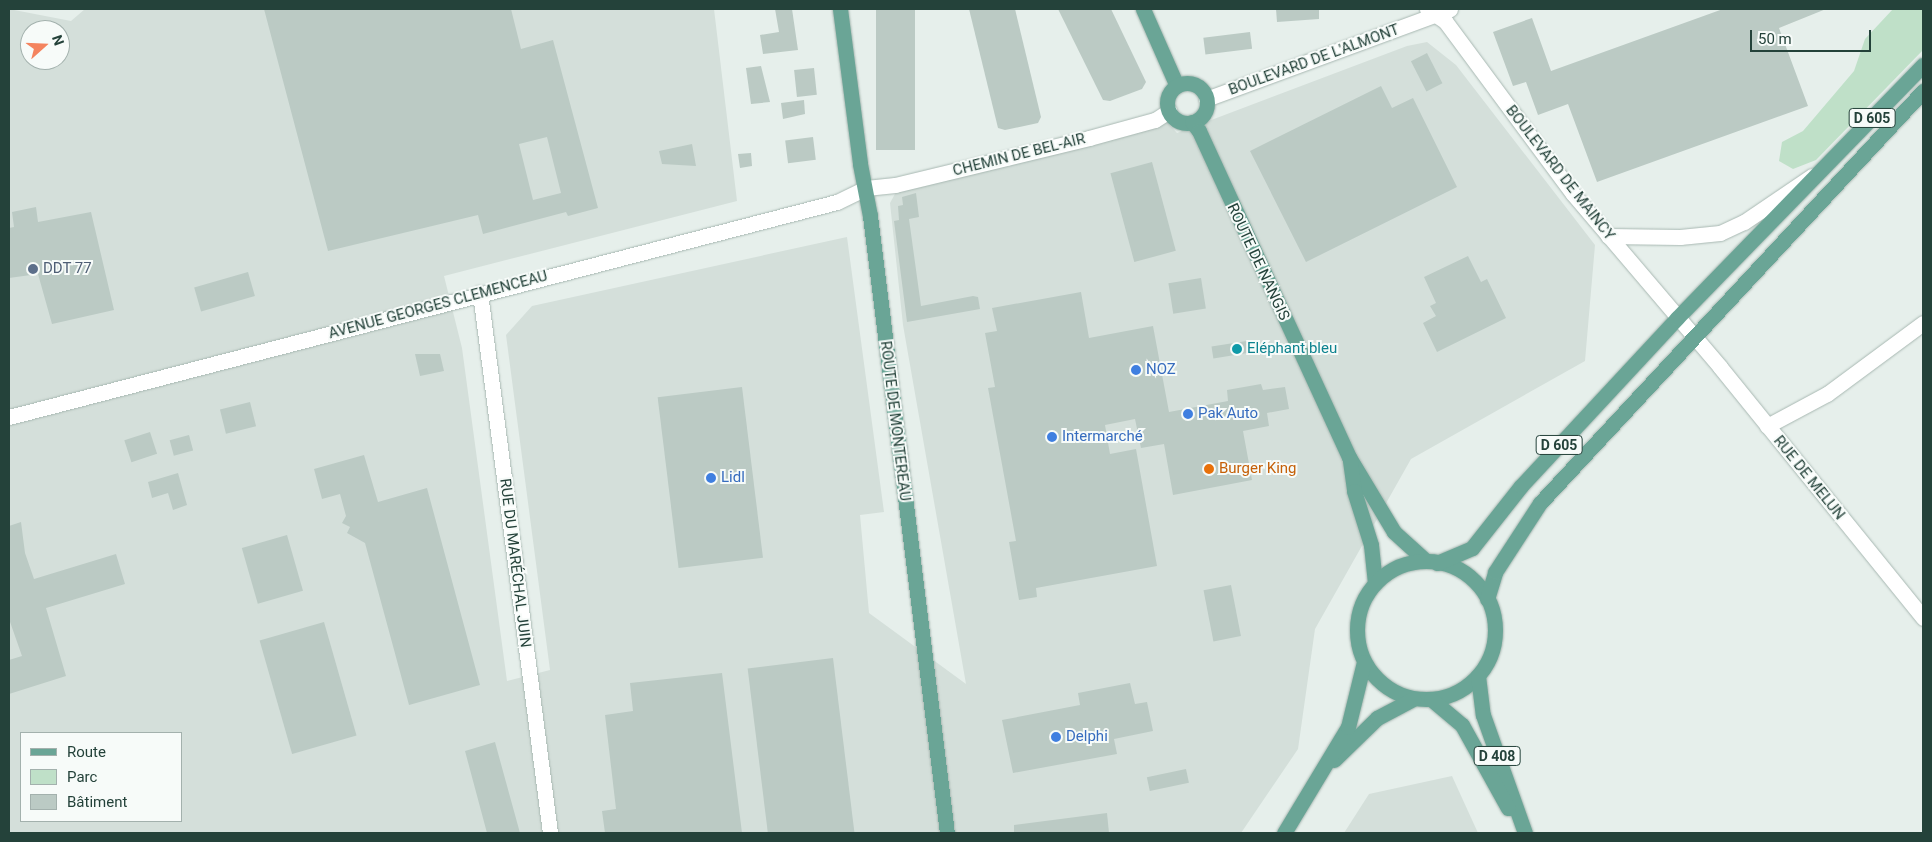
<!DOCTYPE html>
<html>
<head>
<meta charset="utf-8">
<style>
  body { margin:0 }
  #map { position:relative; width:1932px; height:842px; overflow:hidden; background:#e6efeb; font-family:Roboto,sans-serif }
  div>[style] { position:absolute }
  .built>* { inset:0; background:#d4dfda }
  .green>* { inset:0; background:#bfe0c8 }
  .building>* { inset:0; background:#bbcac4; transform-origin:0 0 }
  .roads { filter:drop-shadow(0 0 1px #a8b8b2) drop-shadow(0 0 1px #a8b8b2) }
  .minor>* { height:15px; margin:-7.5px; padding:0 7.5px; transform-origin:7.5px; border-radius:7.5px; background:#fff }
  .major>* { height:15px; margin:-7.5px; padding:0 7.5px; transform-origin:7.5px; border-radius:7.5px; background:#6aa596 }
  .major>.ring { margin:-7.5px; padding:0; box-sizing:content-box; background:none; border:15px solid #6aa596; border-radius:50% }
  .dots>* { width:14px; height:14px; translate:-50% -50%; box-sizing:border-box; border:2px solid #f7fbf9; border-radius:50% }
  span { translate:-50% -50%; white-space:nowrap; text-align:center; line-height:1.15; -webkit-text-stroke:4px #f7fbf9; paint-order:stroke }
  .shield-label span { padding:1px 4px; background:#f7fbf9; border:1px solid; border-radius:4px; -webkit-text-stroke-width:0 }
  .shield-label { font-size:14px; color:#24423a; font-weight:700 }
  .street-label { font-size:15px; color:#24423a }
  .service-label { font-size:15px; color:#4e5e75 }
  .left { translate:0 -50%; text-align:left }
  .culture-label { font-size:15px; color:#0d838f }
  .shop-label { font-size:15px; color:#366cbe }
  .food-label { font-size:15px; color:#c56008 }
  .frame { position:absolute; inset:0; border:10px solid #24423a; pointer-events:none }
  .legend { position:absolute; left:20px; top:732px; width:162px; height:90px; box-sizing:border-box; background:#f7fbf9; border:1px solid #a3b1ad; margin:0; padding:6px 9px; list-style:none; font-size:15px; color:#24423a }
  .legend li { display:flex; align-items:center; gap:10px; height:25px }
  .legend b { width:25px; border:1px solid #a3b1ad }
  .north { position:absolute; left:20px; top:20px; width:50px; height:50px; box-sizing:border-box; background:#f7fbf9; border:1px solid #a3b1ad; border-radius:50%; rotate:70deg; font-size:14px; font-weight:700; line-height:20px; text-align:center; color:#24423a }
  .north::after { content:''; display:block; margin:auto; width:18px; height:22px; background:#f4845f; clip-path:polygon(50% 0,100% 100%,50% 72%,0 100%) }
  .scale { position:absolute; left:1750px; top:30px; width:121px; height:22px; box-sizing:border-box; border:2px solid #24423a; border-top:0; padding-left:6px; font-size:15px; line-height:18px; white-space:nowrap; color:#24423a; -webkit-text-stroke:4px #f7fbf9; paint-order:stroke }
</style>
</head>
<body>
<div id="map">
  <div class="built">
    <i style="clip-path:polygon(evenodd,9px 9px,71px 21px,85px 9px,714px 9px,737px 201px,444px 276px,462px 348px,507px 681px,550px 670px,506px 335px,532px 306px,847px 237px,884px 512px,860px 515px,869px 613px,966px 684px,903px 325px,890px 203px,896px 192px,1167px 122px,1177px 133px,1407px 46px,1427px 42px,1456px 65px,1595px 245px,1585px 361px,1411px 459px,1315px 629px,1298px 749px,1241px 833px,9px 833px,9px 9px,30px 30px,60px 30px,60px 60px,30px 60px,30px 30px,9px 9px,21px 733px,181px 733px,181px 821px,21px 821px,21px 733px)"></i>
    <i style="clip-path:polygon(1452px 776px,1478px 833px,1344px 833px,1369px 794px)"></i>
  </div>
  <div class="green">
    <i style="clip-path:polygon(1893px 9px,1923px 9px,1923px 50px,1816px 160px,1793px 169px,1779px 161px,1782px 142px,1803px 131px,1854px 71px,1865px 39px)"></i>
  </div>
  <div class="building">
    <i style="clip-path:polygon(evenodd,264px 9px,511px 9px,521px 49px,553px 40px,598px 208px,568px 216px,566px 212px,483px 234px,478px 215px,328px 251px,264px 9px,547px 137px,561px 193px,533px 200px,519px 144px,547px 137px)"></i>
    <i style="clip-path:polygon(775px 9px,792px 9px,798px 50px,763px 54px,760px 35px,779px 32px)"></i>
    <i style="left:876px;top:9px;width:39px;height:141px"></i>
    <i style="clip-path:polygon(969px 9px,1015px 9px,1041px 117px,1038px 123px,1005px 130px,998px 128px)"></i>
    <i style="clip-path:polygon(1058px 9px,1111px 9px,1146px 82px,1142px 89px,1110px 101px,1103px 100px)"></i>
    <i style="clip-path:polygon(1276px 9px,1319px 9px,1319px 19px,1277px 22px)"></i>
    <i style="clip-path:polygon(1723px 9px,1826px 9px,1779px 28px,1808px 106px,1597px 182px,1568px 104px,1538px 115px,1526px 82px,1513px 86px,1493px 32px,1532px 18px,1551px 71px)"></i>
    <i style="left:1250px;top:32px;width:17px;height:47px;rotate:83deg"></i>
    <i style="left:1427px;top:53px;width:34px;height:18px;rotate:63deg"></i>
    <i style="clip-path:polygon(761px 66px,770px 102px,751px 104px,746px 68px)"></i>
    <i style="left:814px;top:68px;width:27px;height:20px;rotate:84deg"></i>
    <i style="clip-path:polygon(1381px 86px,1392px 108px,1413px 98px,1457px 187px,1306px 262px,1250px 151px)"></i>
    <i style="clip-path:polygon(804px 100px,805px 114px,783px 119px,781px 103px)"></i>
    <i style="left:813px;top:137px;width:23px;height:28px;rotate:83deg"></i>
    <i style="clip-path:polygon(692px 144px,696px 166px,662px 164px,659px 151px)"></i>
    <i style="clip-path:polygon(751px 153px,752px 166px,740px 168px,738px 154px)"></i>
    <i style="left:1152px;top:162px;width:92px;height:43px;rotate:75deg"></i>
    <i style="clip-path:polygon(916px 193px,919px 217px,909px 219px,921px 306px,973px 296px,978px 297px,980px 309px,907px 322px,894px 221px,899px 220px,898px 206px,903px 205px,902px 197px)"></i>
    <i style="clip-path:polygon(36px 207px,38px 222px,91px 212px,114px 310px,52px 324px,38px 274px,9px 278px,9px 228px,14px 227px,12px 212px)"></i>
    <i style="clip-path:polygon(1468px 256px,1481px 282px,1487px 279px,1506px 318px,1437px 352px,1423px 323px,1436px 316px,1430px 306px,1436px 303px,1424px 277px)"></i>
    <i style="left:248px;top:272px;width:25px;height:56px;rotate:74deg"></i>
    <i style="left:1201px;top:278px;width:31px;height:33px;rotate:81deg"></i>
    <i style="clip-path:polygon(1081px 292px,1089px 338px,1153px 326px,1169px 412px,1228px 401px,1227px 390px,1261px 384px,1263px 390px,1285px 387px,1289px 409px,1267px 413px,1269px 426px,1243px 431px,1252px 480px,1173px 495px,1164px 444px,1141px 448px,1135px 419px,1105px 425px,1110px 454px,1136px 449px,1157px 566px,1036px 588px,1037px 597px,1019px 600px,1009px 542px,1016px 541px,988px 388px,995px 387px,985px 333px,997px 331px,992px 308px)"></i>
    <i style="left:1253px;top:340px;width:12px;height:42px;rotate:81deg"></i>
    <i style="clip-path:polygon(415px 354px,440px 354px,444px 371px,420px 376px)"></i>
    <i style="left:742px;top:387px;width:172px;height:85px;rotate:83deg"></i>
    <i style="left:250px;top:402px;width:25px;height:31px;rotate:76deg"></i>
    <i style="left:150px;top:432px;width:23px;height:27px;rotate:72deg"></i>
    <i style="left:189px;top:435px;width:16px;height:20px;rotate:75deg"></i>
    <i style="clip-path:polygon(364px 455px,378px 502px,427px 488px,480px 685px,409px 705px,365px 543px,347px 533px,350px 527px,342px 523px,346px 516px,340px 494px,322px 499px,314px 469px)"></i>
    <i style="clip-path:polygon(178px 473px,187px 505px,173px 510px,168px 493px,152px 498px,148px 482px)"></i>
    <i style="clip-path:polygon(21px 522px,25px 553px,34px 579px,116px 554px,125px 584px,46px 608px,66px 676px,9px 694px,9px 660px,22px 656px,9px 619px,9px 526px)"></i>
    <i style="left:287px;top:535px;width:58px;height:47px;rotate:74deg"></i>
    <i style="left:1231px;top:585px;width:52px;height:28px;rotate:79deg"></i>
    <i style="left:324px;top:622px;width:118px;height:67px;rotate:74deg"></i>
    <i style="left:833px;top:658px;width:177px;height:86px;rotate:83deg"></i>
    <i style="clip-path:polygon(722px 673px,742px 833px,605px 833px,602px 811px,616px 809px,605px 715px,633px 711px,630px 683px)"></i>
    <i style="clip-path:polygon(1130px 683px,1135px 704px,1147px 702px,1153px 731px,1114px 739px,1117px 754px,1013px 773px,1002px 720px,1080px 705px,1078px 693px)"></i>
    <i style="clip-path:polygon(495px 742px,501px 764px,520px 833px,487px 833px,465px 751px)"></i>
    <i style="left:1186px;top:769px;width:14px;height:40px;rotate:78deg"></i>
    <i style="clip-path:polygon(1107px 813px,1109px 833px,1014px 833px,1014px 825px)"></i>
  </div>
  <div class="roads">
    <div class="minor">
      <i style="left:1427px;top:9px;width:22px;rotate:34deg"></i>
      <i style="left:1445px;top:21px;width:215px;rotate:53.5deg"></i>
      <i style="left:1573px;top:194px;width:227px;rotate:49.6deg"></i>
      <i style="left:1720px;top:367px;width:323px;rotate:51deg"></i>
      <i style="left:1206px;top:99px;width:260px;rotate:-20.2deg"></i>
      <i style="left:1608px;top:236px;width:72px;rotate:0.8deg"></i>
      <i style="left:1680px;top:237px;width:40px;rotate:-5.7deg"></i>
      <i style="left:1720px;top:233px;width:26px;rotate:-25deg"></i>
      <i style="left:1744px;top:222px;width:82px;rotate:-34.1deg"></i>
      <i style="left:480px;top:293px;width:545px;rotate:82.61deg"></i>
      <i style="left:9px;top:417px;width:855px;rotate:-14.56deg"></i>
      <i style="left:837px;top:202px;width:32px;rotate:-26deg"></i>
      <i style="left:866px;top:188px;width:29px;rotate:-6deg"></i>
      <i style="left:895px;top:185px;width:200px;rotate:-13.6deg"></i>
      <i style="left:1089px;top:138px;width:68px;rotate:-15.3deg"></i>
      <i style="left:1155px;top:120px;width:17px;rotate:-33deg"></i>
      <i style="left:1767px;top:426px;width:68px;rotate:-28.1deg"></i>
      <i style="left:1827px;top:394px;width:119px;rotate:-36.5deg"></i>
    </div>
    <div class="major">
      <i style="left:840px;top:9px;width:156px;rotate:82.6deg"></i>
      <i style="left:860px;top:164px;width:53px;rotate:79.1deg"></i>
      <i style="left:870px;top:216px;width:622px;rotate:82.89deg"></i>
      <i style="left:1143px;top:9px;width:84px;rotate:66.2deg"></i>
      <i class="ring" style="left:1167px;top:83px;width:25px;height:25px"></i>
      <i style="left:1192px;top:122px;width:11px;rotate:52deg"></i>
      <i style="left:1199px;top:131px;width:359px;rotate:65.3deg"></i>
      <i style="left:1349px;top:457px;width:87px;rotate:59deg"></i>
      <i style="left:1394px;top:532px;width:43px;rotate:42.2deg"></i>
      <i style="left:1350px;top:461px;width:30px;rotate:82deg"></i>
      <i style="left:1354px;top:491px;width:57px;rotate:72.5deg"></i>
      <i style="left:1371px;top:545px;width:38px;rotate:84deg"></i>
      <i class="ring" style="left:1357px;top:561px;width:123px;height:123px"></i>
      <i style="left:1437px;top:563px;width:38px;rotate:-23deg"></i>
      <i style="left:1472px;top:548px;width:79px;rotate:-51.7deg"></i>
      <i style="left:1521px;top:486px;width:229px;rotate:-47.1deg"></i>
      <i style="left:1677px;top:318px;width:353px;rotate:-45.8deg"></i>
      <i style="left:1487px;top:599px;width:28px;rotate:-73deg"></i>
      <i style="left:1495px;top:572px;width:82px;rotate:-56.9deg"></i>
      <i style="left:1540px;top:503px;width:563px;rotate:-47.09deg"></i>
      <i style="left:1478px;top:676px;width:39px;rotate:83deg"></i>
      <i style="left:1483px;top:715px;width:125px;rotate:70.4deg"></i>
      <i style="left:1431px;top:699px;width:40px;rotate:40deg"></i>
      <i style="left:1462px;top:725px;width:95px;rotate:61deg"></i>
      <i style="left:1334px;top:760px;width:60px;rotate:-44.3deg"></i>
      <i style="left:1377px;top:718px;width:41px;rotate:-27.8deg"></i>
      <i style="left:1284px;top:833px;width:124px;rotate:-58.9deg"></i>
      <i style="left:1348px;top:727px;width:67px;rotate:-76.2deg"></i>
    </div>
  </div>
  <div class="dots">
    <i style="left:33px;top:269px;background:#5c6f8a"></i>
    <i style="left:1237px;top:349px;background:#0f9aa8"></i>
    <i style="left:1136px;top:370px;background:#3f7fe0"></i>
    <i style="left:1188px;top:414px;background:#3f7fe0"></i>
    <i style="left:1052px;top:437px;background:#3f7fe0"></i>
    <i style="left:1209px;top:469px;background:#e8710a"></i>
    <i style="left:711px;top:478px;background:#3f7fe0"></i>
    <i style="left:1056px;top:737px;background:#3f7fe0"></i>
  </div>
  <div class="shield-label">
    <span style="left:1872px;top:118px">D 605</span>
    <span style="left:1559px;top:445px">D 605</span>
    <span style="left:1497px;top:756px">D 408</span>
  </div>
  <div class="street-label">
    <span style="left:1314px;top:60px;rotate:-20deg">BOULEVARD DE L'ALMONT</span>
    <span style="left:1019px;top:155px;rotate:-14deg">CHEMIN DE BEL-AIR</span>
    <span style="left:1560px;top:173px;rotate:52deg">BOULEVARD DE MAINCY</span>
    <span style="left:1258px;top:262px;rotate:65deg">ROUTE DE NANGIS</span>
    <span style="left:438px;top:305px;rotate:-15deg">AVENUE GEORGES CLEMENCEAU</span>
    <span style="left:895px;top:421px;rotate:83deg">ROUTE DE MONTEREAU</span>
    <span style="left:1809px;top:478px;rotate:51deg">RUE DE MELUN</span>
    <span style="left:515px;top:563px;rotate:83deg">RUE DU MARÉCHAL JUIN</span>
  </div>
  <div class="service-label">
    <span class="left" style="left:43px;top:269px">DDT 77</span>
  </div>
  <div class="culture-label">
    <span class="left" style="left:1247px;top:349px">Eléphant bleu</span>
  </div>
  <div class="shop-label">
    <span class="left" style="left:1146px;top:370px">NOZ</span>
    <span class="left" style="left:1198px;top:414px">Pak Auto</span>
    <span class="left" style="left:1062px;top:437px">Intermarché</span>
    <span class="left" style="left:721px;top:478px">Lidl</span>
    <span class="left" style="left:1066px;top:737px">Delphi</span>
  </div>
  <div class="food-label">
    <span class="left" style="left:1219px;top:469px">Burger King</span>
  </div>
  <div class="frame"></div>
  <ul class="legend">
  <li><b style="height:6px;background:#6aa596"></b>Route</li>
  <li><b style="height:14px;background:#bfe0c8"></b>Parc</li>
  <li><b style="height:14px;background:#bbcac4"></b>Bâtiment</li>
  </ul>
  <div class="north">N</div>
  <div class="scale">50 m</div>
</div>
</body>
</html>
